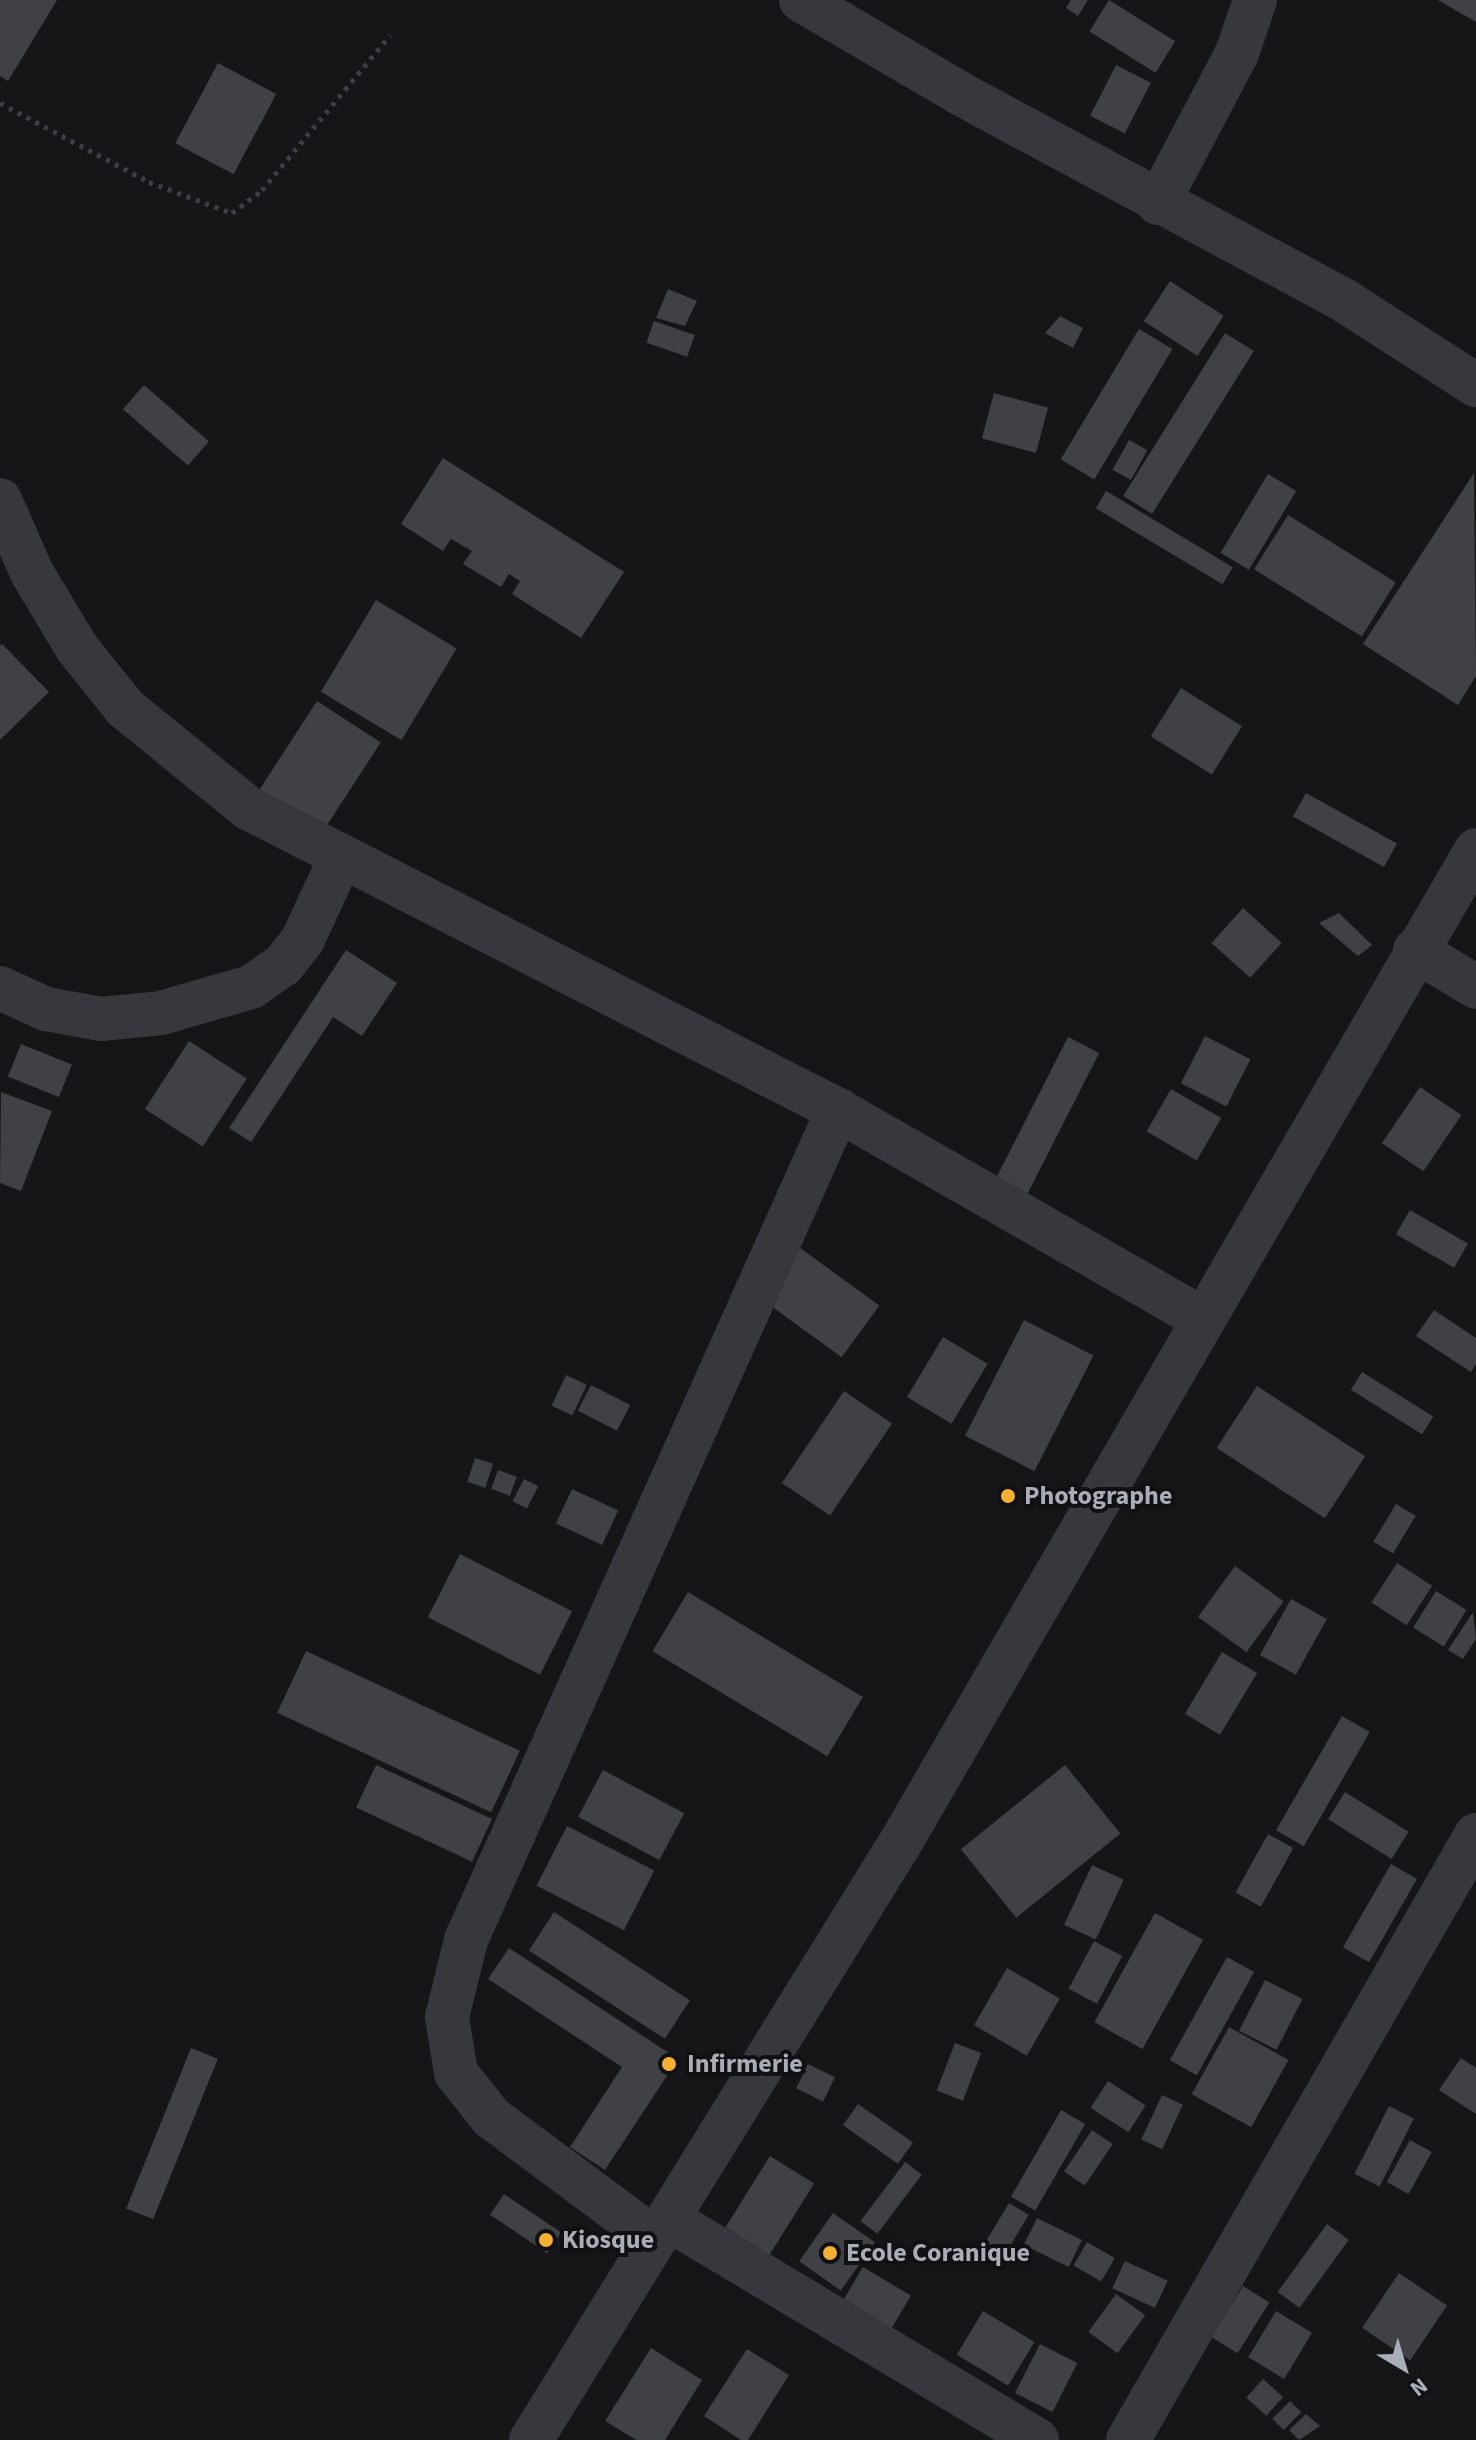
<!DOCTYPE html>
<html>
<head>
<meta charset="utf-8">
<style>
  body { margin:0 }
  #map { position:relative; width:1476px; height:2440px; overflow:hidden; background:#161618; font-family:"Source Sans 3",sans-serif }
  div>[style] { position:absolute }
  .building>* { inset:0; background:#404145; transform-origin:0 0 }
  .path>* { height:5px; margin-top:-2.5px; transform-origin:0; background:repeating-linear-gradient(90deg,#3d3f44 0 4px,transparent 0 10px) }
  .minor>* { height:44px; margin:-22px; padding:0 22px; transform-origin:22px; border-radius:22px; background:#37383d }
  .dots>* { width:22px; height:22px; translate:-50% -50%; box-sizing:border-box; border:4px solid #111113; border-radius:50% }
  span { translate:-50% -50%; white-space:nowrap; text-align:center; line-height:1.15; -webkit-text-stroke:8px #111113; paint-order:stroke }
  .poi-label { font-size:26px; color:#a8adb8; font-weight:700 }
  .left { translate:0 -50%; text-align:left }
  .north { position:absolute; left:1364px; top:2328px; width:80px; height:80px; -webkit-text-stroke:6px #111113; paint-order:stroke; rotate:142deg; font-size:22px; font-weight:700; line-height:32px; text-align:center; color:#a8adb8 }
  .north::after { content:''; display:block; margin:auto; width:28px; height:36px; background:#a8adb8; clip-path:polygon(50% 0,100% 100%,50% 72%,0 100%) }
</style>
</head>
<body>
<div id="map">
  <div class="building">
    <i style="clip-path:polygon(0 0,57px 0,8px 81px,0 76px)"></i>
    <i style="clip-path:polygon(1071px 0,1088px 0,1078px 16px,1066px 8px)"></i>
    <i style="left:1109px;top:0;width:78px;height:37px;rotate:32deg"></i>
    <i style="clip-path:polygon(1438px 0,1476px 0,1476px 22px)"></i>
    <i style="left:218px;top:63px;width:66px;height:91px;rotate:28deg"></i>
    <i style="left:1116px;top:65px;width:39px;height:57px;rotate:27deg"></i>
    <i style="left:1170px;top:281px;width:64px;height:48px;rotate:33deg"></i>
    <i style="clip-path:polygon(668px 289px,697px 301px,685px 326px,656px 318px)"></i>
    <i style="clip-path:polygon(1060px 316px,1083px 328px,1073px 348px,1045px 333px)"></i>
    <i style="left:654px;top:321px;width:43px;height:23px;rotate:19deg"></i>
    <i style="left:1139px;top:329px;width:39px;height:152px;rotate:31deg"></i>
    <i style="left:1225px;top:333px;width:34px;height:192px;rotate:32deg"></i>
    <i style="left:144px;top:385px;width:86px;height:32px;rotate:41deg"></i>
    <i style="left:994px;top:393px;width:56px;height:47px;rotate:15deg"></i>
    <i style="left:1129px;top:440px;width:21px;height:34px;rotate:29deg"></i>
    <i style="clip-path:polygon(443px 458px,624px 572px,581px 638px,512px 594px,520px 581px,509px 574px,501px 587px,463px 564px,472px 551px,451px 539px,443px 551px,401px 524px)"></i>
    <i style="clip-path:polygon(1474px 473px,1476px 676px,1458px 705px,1363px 644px)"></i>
    <i style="left:1268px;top:474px;width:33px;height:92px;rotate:31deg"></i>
    <i style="left:1106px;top:491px;width:148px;height:20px;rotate:31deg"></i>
    <i style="left:1288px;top:515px;width:127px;height:64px;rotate:32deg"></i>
    <i style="left:376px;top:600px;width:94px;height:107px;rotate:31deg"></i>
    <i style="clip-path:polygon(2px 644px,49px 692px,0 740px,0 646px)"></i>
    <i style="left:1181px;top:688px;width:72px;height:57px;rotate:32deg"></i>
    <i style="left:317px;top:701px;width:76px;height:115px;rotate:33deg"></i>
    <i style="left:1306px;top:793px;width:104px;height:27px;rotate:29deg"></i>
    <i style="left:1243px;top:908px;width:52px;height:47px;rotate:42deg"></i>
    <i style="clip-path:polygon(1339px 913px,1372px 945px,1358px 956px,1319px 923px)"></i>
    <i style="clip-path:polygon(346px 950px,397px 983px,362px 1036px,333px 1017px,251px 1142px,229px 1128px)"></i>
    <i style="left:1205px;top:1036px;width:51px;height:53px;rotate:27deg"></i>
    <i style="left:1068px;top:1037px;width:35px;height:160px;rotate:27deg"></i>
    <i style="left:189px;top:1041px;width:69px;height:81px;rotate:33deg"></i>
    <i style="left:21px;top:1044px;width:55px;height:35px;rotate:22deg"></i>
    <i style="left:1420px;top:1087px;width:50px;height:68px;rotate:34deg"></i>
    <i style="left:1171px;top:1089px;width:58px;height:49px;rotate:30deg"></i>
    <i style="clip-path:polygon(1px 1092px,52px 1111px,21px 1191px,0 1183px)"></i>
    <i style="left:1410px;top:1210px;width:67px;height:28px;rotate:30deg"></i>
    <i style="left:796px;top:1245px;width:103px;height:64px;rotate:36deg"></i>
    <i style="clip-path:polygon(1434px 1310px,1476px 1338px,1476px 1364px,1471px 1372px,1416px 1336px)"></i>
    <i style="left:1024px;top:1320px;width:78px;height:130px;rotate:27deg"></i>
    <i style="left:943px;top:1337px;width:52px;height:70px;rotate:31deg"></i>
    <i style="left:1362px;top:1372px;width:84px;height:21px;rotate:32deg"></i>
    <i style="left:566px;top:1375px;width:23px;height:34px;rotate:25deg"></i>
    <i style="left:591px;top:1385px;width:44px;height:29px;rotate:27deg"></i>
    <i style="left:1257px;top:1386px;width:129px;height:74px;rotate:33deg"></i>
    <i style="left:844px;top:1391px;width:58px;height:111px;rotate:34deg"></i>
    <i style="left:475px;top:1458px;width:19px;height:25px;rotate:18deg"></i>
    <i style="left:498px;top:1470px;width:20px;height:20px;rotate:20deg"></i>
    <i style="left:524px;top:1479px;width:16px;height:25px;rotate:27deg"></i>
    <i style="left:572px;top:1489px;width:51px;height:38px;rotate:25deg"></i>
    <i style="left:1396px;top:1504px;width:23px;height:44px;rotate:31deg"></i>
    <i style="left:460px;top:1554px;width:126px;height:71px;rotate:27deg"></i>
    <i style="left:1397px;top:1563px;width:42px;height:47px;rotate:33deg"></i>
    <i style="left:1235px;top:1566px;width:60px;height:63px;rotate:36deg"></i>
    <i style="left:1436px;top:1591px;width:36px;height:43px;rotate:32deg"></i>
    <i style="left:688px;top:1592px;width:204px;height:69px;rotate:31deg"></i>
    <i style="left:1291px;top:1599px;width:41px;height:64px;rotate:29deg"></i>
    <i style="clip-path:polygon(1473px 1612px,1476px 1639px,1463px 1659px,1448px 1650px)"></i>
    <i style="left:306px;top:1651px;width:236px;height:68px;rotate:25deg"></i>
    <i style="left:1222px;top:1652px;width:41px;height:72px;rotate:31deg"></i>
    <i style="left:1342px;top:1716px;width:32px;height:132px;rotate:30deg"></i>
    <i style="left:376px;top:1765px;width:128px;height:47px;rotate:25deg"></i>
    <i style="left:1065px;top:1765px;width:88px;height:134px;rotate:51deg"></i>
    <i style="left:603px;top:1770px;width:92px;height:53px;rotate:28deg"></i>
    <i style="left:1345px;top:1792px;width:75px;height:32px;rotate:32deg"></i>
    <i style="left:567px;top:1826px;width:98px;height:67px;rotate:27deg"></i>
    <i style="left:1268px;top:1834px;width:29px;height:67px;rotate:29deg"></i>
    <i style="left:1391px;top:1864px;width:30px;height:96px;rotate:30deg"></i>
    <i style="left:1092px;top:1865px;width:35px;height:66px;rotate:25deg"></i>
    <i style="left:554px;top:1912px;width:162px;height:46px;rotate:33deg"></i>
    <i style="left:1155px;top:1913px;width:55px;height:125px;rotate:29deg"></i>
    <i style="left:1094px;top:1941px;width:32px;height:54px;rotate:28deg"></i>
    <i style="clip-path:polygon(509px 1948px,678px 2059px,605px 2170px,570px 2147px,622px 2067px,488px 1979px)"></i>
    <i style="left:1227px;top:1957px;width:31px;height:118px;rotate:29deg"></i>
    <i style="left:1007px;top:1968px;width:61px;height:66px;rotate:30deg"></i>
    <i style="left:1265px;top:1980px;width:42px;height:57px;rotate:27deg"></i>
    <i style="left:1229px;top:2027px;width:68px;height:77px;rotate:29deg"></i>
    <i style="left:955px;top:2043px;width:28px;height:51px;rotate:21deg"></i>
    <i style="left:191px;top:2048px;width:29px;height:173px;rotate:22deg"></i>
    <i style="clip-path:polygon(1461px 2058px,1476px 2068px,1476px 2114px,1439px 2090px)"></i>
    <i style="left:808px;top:2064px;width:30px;height:27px;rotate:26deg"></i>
    <i style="left:1108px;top:2081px;width:45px;height:32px;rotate:33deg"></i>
    <i style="left:1162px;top:2095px;width:23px;height:49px;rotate:25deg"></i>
    <i style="left:858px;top:2104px;width:67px;height:26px;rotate:35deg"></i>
    <i style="left:1389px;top:2106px;width:28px;height:76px;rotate:27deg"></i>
    <i style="left:1061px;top:2110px;width:28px;height:100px;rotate:30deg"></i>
    <i style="left:1092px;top:2130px;width:25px;height:50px;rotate:34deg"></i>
    <i style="left:1410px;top:2140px;width:25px;height:48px;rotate:29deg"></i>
    <i style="left:770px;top:2156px;width:52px;height:84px;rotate:32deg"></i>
    <i style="left:905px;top:2162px;width:21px;height:74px;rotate:37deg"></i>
    <i style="left:504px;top:2194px;width:69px;height:25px;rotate:34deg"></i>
    <i style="left:1009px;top:2203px;width:23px;height:50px;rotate:31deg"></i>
    <i style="left:833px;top:2213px;width:51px;height:59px;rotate:35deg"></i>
    <i style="left:1037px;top:2218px;width:50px;height:30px;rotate:26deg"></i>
    <i style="left:1327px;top:2224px;width:27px;height:84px;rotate:36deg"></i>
    <i style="left:1087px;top:2242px;width:32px;height:27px;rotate:30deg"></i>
    <i style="left:1125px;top:2261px;width:47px;height:30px;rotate:25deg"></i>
    <i style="left:863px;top:2267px;width:56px;height:39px;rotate:31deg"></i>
    <i style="left:1399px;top:2273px;width:58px;height:66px;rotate:34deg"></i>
    <i style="left:1243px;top:2286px;width:31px;height:60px;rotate:32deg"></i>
    <i style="left:1116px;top:2294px;width:36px;height:47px;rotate:36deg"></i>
    <i style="left:983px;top:2311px;width:60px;height:51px;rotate:31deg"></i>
    <i style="left:1276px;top:2311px;width:42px;height:54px;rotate:31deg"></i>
    <i style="left:1040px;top:2344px;width:42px;height:55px;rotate:27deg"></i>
    <i style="clip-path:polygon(651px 2348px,702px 2380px,665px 2440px,636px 2440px,605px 2421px)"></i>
    <i style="clip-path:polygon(747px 2349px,789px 2375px,748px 2440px,741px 2440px,704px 2416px)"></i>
    <i style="left:1263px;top:2379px;width:27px;height:25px;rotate:42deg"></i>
    <i style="left:1290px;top:2401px;width:16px;height:25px;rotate:45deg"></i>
    <i style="clip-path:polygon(1306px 2414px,1320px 2426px,1299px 2440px,1289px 2430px)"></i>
  </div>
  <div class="path">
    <i style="left:0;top:103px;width:169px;rotate:27.9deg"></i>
    <i style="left:149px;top:182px;width:89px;rotate:20.5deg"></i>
    <i style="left:232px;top:213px;width:38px;rotate:-37deg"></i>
    <i style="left:262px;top:190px;width:201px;rotate:-50.4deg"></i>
  </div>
  <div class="minor">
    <i style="left:801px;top:0;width:186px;rotate:30.4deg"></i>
    <i style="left:961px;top:94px;width:436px;rotate:28.3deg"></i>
    <i style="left:1345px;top:301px;width:156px;rotate:32.7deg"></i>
    <i style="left:1158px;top:203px;width:170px;rotate:-62.2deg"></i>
    <i style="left:1237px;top:53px;width:56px;rotate:-71.2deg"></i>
    <i style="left:0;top:500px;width:80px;rotate:66.3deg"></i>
    <i style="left:32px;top:573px;width:87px;rotate:59deg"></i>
    <i style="left:77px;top:648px;width:77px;rotate:51.3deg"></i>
    <i style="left:125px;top:708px;width:159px;rotate:39.1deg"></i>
    <i style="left:248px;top:808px;width:663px;rotate:27.11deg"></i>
    <i style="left:838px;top:1110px;width:421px;rotate:29.8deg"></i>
    <i style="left:1415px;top:950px;width:71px;rotate:31.2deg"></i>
    <i style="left:0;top:988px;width:51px;rotate:24.5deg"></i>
    <i style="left:46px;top:1009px;width:56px;rotate:10.3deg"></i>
    <i style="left:101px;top:1019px;width:60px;rotate:-5.7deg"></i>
    <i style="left:161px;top:1013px;width:94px;rotate:-16.1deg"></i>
    <i style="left:251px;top:987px;width:39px;rotate:-35deg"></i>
    <i style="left:283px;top:965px;width:33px;rotate:-52deg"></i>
    <i style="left:303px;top:939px;width:88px;rotate:-65.2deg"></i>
    <i style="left:668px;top:2219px;width:430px;rotate:30.9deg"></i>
    <i style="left:655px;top:2239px;width:204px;rotate:-143.4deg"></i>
    <i style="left:491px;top:2117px;width:56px;rotate:-128.5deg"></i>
    <i style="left:456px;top:2073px;width:57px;rotate:-99.1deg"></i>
    <i style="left:447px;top:2017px;width:79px;rotate:-76.1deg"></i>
    <i style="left:466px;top:1940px;width:910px;rotate:-65.86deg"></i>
    <i style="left:531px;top:2440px;width:705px;rotate:-58.27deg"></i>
    <i style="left:902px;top:1840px;width:1144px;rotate:-59.89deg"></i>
    <i style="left:1128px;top:2440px;width:698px;rotate:-60.09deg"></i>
  </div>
  <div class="dots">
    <i style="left:1008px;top:1496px;background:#f2b134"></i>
    <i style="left:669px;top:2064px;background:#f2b134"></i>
    <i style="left:546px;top:2240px;background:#f2b134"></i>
    <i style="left:830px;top:2253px;background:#f2b134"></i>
  </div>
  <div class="poi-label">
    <span class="left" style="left:1024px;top:1496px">Photographe</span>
    <span class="left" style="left:687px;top:2064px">Infirmerie</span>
    <span class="left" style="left:562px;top:2240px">Kiosque</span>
    <span class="left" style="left:846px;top:2253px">Ecole Coranique</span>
  </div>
  <div class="north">N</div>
</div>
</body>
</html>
